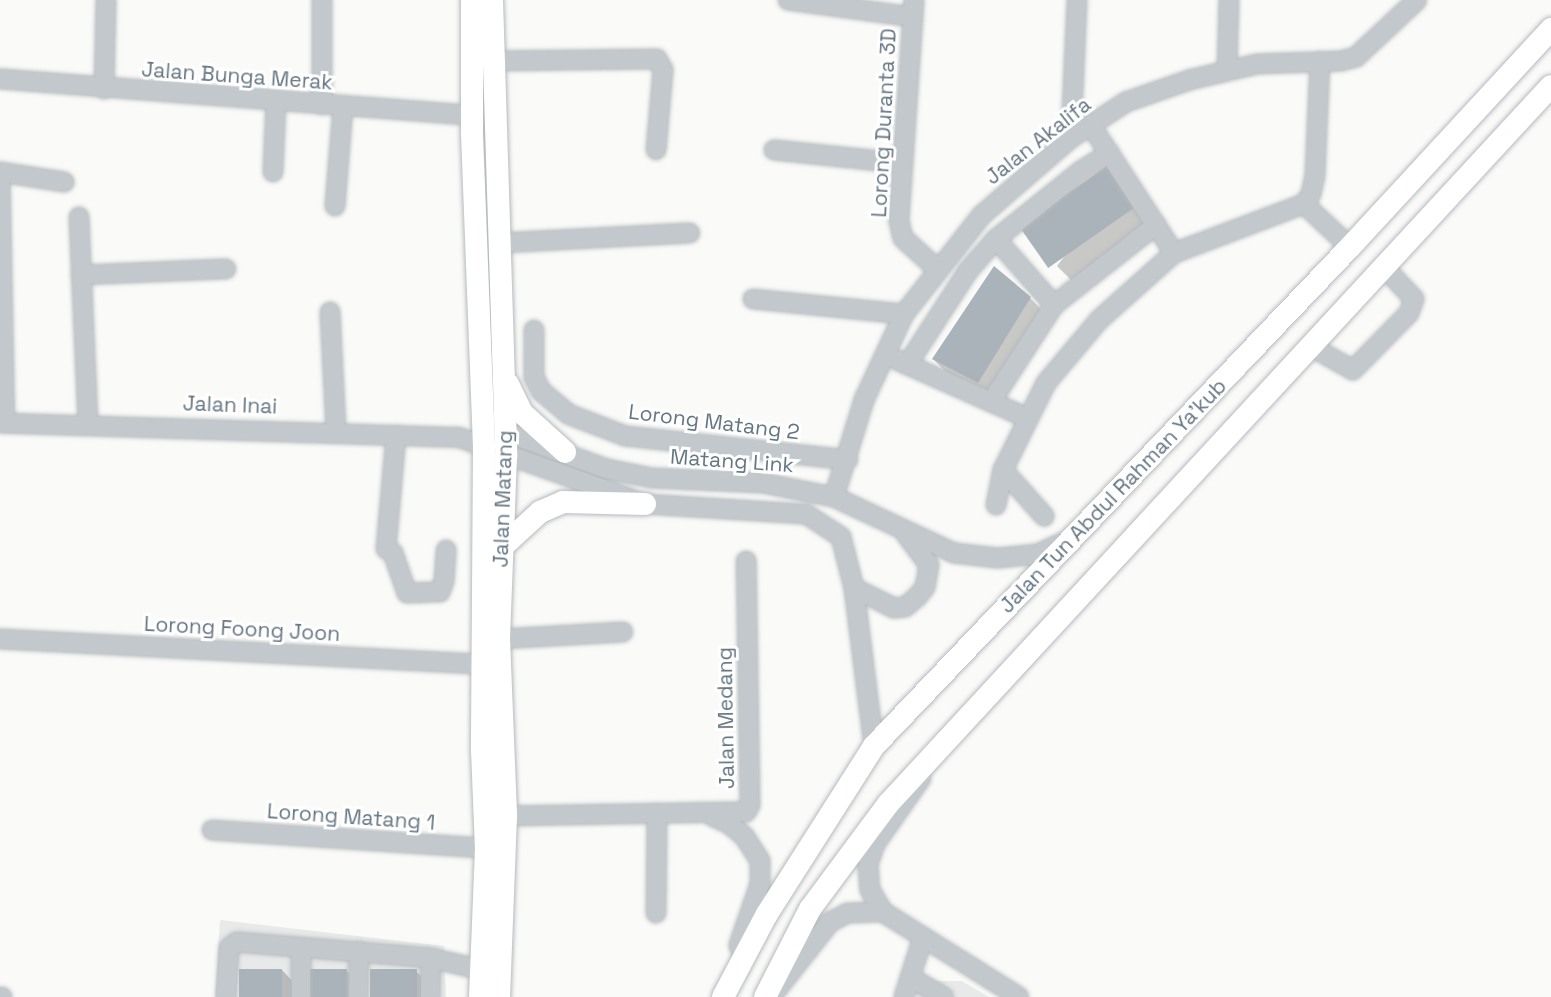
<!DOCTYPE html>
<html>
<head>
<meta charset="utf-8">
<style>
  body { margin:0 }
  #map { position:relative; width:1551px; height:997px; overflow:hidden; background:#fafaf8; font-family:"Space Grotesk",sans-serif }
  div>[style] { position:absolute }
  .built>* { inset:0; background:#e8e9e9 }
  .shadow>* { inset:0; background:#0003 }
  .building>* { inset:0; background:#aab3b9; transform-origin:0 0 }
  .roads { filter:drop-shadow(0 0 2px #b5babe) drop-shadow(0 0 2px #b5babe) }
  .minor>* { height:18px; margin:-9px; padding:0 9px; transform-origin:9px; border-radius:9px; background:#c3c8cc }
  .major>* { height:22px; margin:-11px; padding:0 11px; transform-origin:11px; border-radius:11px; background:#fff }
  span { translate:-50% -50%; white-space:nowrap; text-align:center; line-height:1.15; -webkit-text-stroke:6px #fff; paint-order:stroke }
  .street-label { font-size:21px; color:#657683 }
</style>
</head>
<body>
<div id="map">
  <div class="built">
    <i style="clip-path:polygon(220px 920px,444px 946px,446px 997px,215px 997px)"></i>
    <i style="clip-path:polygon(920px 981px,962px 981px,989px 997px,916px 997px)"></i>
  </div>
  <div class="shadow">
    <i style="clip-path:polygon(1122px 181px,1150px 221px,1071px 280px,1057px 266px)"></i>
    <i style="clip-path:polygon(1030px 298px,1044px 312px,993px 396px,947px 373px,933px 359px)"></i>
    <i style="clip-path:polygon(282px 970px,296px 985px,296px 997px,241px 997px)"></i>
    <i style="clip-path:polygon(346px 970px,361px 984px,361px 997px,310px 997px)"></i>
    <i style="clip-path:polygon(416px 971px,430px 985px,430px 997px,372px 997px)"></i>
  </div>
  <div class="building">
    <i style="left:1108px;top:165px;width:50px;height:108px;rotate:55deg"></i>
    <i style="clip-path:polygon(994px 266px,1031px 297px,978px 383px,932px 359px)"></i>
    <i style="left:239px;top:969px;width:43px;height:28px"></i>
    <i style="left:308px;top:969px;width:39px;height:28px"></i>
    <i style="left:370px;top:969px;width:47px;height:28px"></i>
  </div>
  <div class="roads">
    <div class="minor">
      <i style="left:788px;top:0;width:126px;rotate:7.7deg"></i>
      <i style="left:914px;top:0;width:222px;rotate:93.9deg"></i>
      <i style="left:899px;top:221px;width:17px;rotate:77deg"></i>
      <i style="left:903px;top:238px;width:46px;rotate:42.4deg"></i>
      <i style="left:492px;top:61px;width:165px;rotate:-0.7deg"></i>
      <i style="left:657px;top:59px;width:13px;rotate:61deg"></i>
      <i style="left:663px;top:70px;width:80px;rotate:95deg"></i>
      <i style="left:1227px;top:70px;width:70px;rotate:-88.4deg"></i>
      <i style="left:0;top:79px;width:473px;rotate:4.4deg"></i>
      <i style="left:104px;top:89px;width:89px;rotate:-88.7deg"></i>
      <i style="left:322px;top:105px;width:105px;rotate:-90deg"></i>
      <i style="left:1090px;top:124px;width:154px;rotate:56.9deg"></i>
      <i style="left:1071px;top:138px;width:138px;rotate:-87.5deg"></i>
      <i style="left:774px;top:150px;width:127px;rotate:5.9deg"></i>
      <i style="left:0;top:172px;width:250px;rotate:88.9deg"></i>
      <i style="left:0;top:172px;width:65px;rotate:8.9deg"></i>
      <i style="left:273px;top:172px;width:71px;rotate:-87.6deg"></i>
      <i style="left:1304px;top:204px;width:63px;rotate:43.1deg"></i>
      <i style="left:335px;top:206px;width:100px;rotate:-85.4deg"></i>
      <i style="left:79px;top:217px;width:207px;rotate:87.5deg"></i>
      <i style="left:996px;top:239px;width:88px;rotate:48.7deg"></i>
      <i style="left:499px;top:243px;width:191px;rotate:-3deg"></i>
      <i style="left:81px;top:275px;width:145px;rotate:-2.4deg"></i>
      <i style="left:753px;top:299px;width:152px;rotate:5.7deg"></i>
      <i style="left:330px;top:312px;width:119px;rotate:87.1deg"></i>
      <i style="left:534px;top:330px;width:47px;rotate:90deg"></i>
      <i style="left:534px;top:377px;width:16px;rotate:63deg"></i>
      <i style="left:541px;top:391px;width:35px;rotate:40deg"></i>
      <i style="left:568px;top:414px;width:61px;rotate:21.1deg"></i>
      <i style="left:625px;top:436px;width:224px;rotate:6.1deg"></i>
      <i style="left:1310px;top:346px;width:49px;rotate:29.2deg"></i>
      <i style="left:1353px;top:370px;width:80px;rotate:-45.5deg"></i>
      <i style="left:1409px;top:313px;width:15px;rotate:-70deg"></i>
      <i style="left:1414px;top:299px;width:45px;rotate:-133.2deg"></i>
      <i style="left:897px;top:360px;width:142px;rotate:24deg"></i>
      <i style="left:907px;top:365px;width:112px;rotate:-57deg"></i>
      <i style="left:968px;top:271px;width:43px;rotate:-48.8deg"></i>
      <i style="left:996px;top:239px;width:109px;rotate:-38.7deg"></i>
      <i style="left:1081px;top:171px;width:34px;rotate:-32deg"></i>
      <i style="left:991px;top:402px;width:116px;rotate:-57deg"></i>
      <i style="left:1054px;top:305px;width:130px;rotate:-38.1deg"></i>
      <i style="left:0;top:423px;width:458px;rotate:1.8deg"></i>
      <i style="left:458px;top:437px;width:199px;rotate:19.7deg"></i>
      <i style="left:645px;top:504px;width:161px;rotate:3.6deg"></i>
      <i style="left:806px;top:514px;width:42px;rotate:33.3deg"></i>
      <i style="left:841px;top:537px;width:53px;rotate:75.7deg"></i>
      <i style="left:854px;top:588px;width:159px;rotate:82.8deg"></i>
      <i style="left:492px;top:427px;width:122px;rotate:20.1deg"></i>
      <i style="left:607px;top:469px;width:46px;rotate:11.3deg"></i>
      <i style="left:652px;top:478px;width:111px;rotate:2.6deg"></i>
      <i style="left:763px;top:483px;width:72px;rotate:11.2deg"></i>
      <i style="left:834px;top:497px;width:132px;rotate:25deg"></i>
      <i style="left:954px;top:553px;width:44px;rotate:6.5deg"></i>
      <i style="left:998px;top:558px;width:40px;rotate:-5.7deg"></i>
      <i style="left:1038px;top:554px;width:31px;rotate:-25deg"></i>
      <i style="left:396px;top:435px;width:114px;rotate:95deg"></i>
      <i style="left:386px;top:549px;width:8px;rotate:30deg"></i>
      <i style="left:393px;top:553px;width:42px;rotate:70.7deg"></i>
      <i style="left:407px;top:593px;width:33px;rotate:-2deg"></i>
      <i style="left:440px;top:592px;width:12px;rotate:-70deg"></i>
      <i style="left:444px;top:581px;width:31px;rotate:-86deg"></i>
      <i style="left:1003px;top:470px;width:62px;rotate:48.3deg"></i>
      <i style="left:834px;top:497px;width:102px;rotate:-72.8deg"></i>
      <i style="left:864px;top:400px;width:95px;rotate:-65.1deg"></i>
      <i style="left:904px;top:314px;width:126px;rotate:-51.8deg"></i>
      <i style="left:982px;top:215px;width:118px;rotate:-40.9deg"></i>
      <i style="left:1071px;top:138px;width:66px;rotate:-33.2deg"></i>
      <i style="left:1126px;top:102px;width:67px;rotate:-19.2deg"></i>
      <i style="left:1189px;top:80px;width:70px;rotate:-13.2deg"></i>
      <i style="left:1257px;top:64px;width:84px;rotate:-2deg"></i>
      <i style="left:1341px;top:61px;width:16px;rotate:-15deg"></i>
      <i style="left:1356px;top:57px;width:83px;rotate:-43.1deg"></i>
      <i style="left:996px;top:505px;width:36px;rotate:-79deg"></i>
      <i style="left:1003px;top:470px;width:97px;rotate:-63.7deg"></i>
      <i style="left:1046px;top:383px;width:82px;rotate:-49.9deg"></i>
      <i style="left:1099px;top:320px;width:101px;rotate:-41.8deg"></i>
      <i style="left:1174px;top:253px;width:139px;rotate:-20.7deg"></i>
      <i style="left:1304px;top:204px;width:12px;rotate:-55deg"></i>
      <i style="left:1311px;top:194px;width:19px;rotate:-78deg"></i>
      <i style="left:1315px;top:175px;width:114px;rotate:-87.5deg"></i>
      <i style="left:854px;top:588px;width:45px;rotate:26.6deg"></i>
      <i style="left:894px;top:608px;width:11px;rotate:-5deg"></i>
      <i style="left:905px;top:607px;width:16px;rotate:-40deg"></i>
      <i style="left:917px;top:597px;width:13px;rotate:-51deg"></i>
      <i style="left:925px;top:587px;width:22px;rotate:-80deg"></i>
      <i style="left:929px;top:565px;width:39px;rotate:-127deg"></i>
      <i style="left:0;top:639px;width:483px;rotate:3deg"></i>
      <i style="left:499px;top:639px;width:124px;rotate:-3.2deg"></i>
      <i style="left:921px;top:778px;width:80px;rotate:124.9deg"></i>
      <i style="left:875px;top:844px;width:21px;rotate:109deg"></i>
      <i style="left:868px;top:864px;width:26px;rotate:86deg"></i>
      <i style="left:870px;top:890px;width:26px;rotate:59deg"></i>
      <i style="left:883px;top:912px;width:160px;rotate:32deg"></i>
      <i style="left:506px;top:816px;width:240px;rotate:-1deg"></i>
      <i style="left:746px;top:812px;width:8px;rotate:-60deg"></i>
      <i style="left:750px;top:805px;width:244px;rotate:-90.9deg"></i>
      <i style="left:712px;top:816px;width:17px;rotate:24deg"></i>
      <i style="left:728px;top:823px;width:21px;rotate:39deg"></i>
      <i style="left:744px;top:836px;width:30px;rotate:57deg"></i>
      <i style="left:760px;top:861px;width:23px;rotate:90deg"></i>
      <i style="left:760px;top:884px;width:65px;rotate:109deg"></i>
      <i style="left:739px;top:945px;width:12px;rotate:70deg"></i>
      <i style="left:212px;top:830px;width:275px;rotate:3.8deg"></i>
      <i style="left:656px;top:913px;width:100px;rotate:-89.4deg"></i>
      <i style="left:910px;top:977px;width:39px;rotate:31deg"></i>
      <i style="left:0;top:997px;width:2px"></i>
      <i style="left:226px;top:997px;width:49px;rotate:-86.5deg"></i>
      <i style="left:229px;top:948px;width:10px;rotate:-37deg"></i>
      <i style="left:237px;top:942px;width:195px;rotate:4.7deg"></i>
      <i style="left:431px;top:958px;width:52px;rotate:13.2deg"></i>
      <i style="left:301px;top:997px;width:48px;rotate:-90deg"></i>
      <i style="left:358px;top:997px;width:46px;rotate:-88.8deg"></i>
      <i style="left:430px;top:997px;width:39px;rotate:-89deg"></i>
      <i style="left:771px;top:997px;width:95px;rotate:-51.8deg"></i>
      <i style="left:830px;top:922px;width:20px;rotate:-27deg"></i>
      <i style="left:848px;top:913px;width:35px;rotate:-2deg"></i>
      <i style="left:904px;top:997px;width:63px;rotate:-72.4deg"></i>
    </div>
    <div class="major">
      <i style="left:472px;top:0;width:134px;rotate:90deg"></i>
      <i style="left:472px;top:134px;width:315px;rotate:87.8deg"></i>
      <i style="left:484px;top:449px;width:301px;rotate:90.4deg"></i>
      <i style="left:482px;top:750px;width:98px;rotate:87.7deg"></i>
      <i style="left:486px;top:848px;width:149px;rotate:92.3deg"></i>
      <i style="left:492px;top:0;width:456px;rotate:88.2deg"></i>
      <i style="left:506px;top:456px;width:183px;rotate:92.2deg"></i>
      <i style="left:499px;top:639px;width:177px;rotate:87.7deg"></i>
      <i style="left:506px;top:816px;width:181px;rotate:92.2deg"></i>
      <i style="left:508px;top:384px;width:32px;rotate:64deg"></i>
      <i style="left:522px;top:413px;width:58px;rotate:42.2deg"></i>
      <i style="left:501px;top:548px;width:53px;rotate:-42.7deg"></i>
      <i style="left:540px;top:512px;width:25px;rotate:-23deg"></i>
      <i style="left:563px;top:502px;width:82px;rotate:1.4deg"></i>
      <i style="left:723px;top:997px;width:94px;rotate:-62.1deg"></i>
      <i style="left:767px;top:914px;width:199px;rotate:-57.5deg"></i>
      <i style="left:874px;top:746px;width:690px;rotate:-46.35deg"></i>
      <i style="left:1350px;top:247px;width:297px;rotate:-47.3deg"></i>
      <i style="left:765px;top:997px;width:99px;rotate:-62.9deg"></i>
      <i style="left:810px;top:909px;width:131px;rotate:-53.4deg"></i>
      <i style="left:888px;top:804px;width:977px;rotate:-47.28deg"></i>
    </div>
  </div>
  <div class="street-label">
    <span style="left:237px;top:76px;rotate:4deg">Jalan Bunga Merak</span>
    <span style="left:884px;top:123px;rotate:-87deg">Lorong Duranta 3D</span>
    <span style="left:1038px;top:141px;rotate:-38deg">Jalan Akalifa</span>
    <span style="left:230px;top:405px;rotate:2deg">Jalan Inai</span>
    <span style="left:714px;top:422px;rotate:7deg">Lorong Matang 2</span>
    <span style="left:732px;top:461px;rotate:4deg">Matang Link</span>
    <span style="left:1113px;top:496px;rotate:-46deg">Jalan Tun Abdul Rahman Ya'kub</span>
    <span style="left:503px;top:499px;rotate:-88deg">Jalan Matang</span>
    <span style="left:242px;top:629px;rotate:3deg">Lorong Foong Joon</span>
    <span style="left:726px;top:718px;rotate:-91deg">Jalan Medang</span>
    <span style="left:351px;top:817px;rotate:4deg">Lorong Matang 1</span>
  </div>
</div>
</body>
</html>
